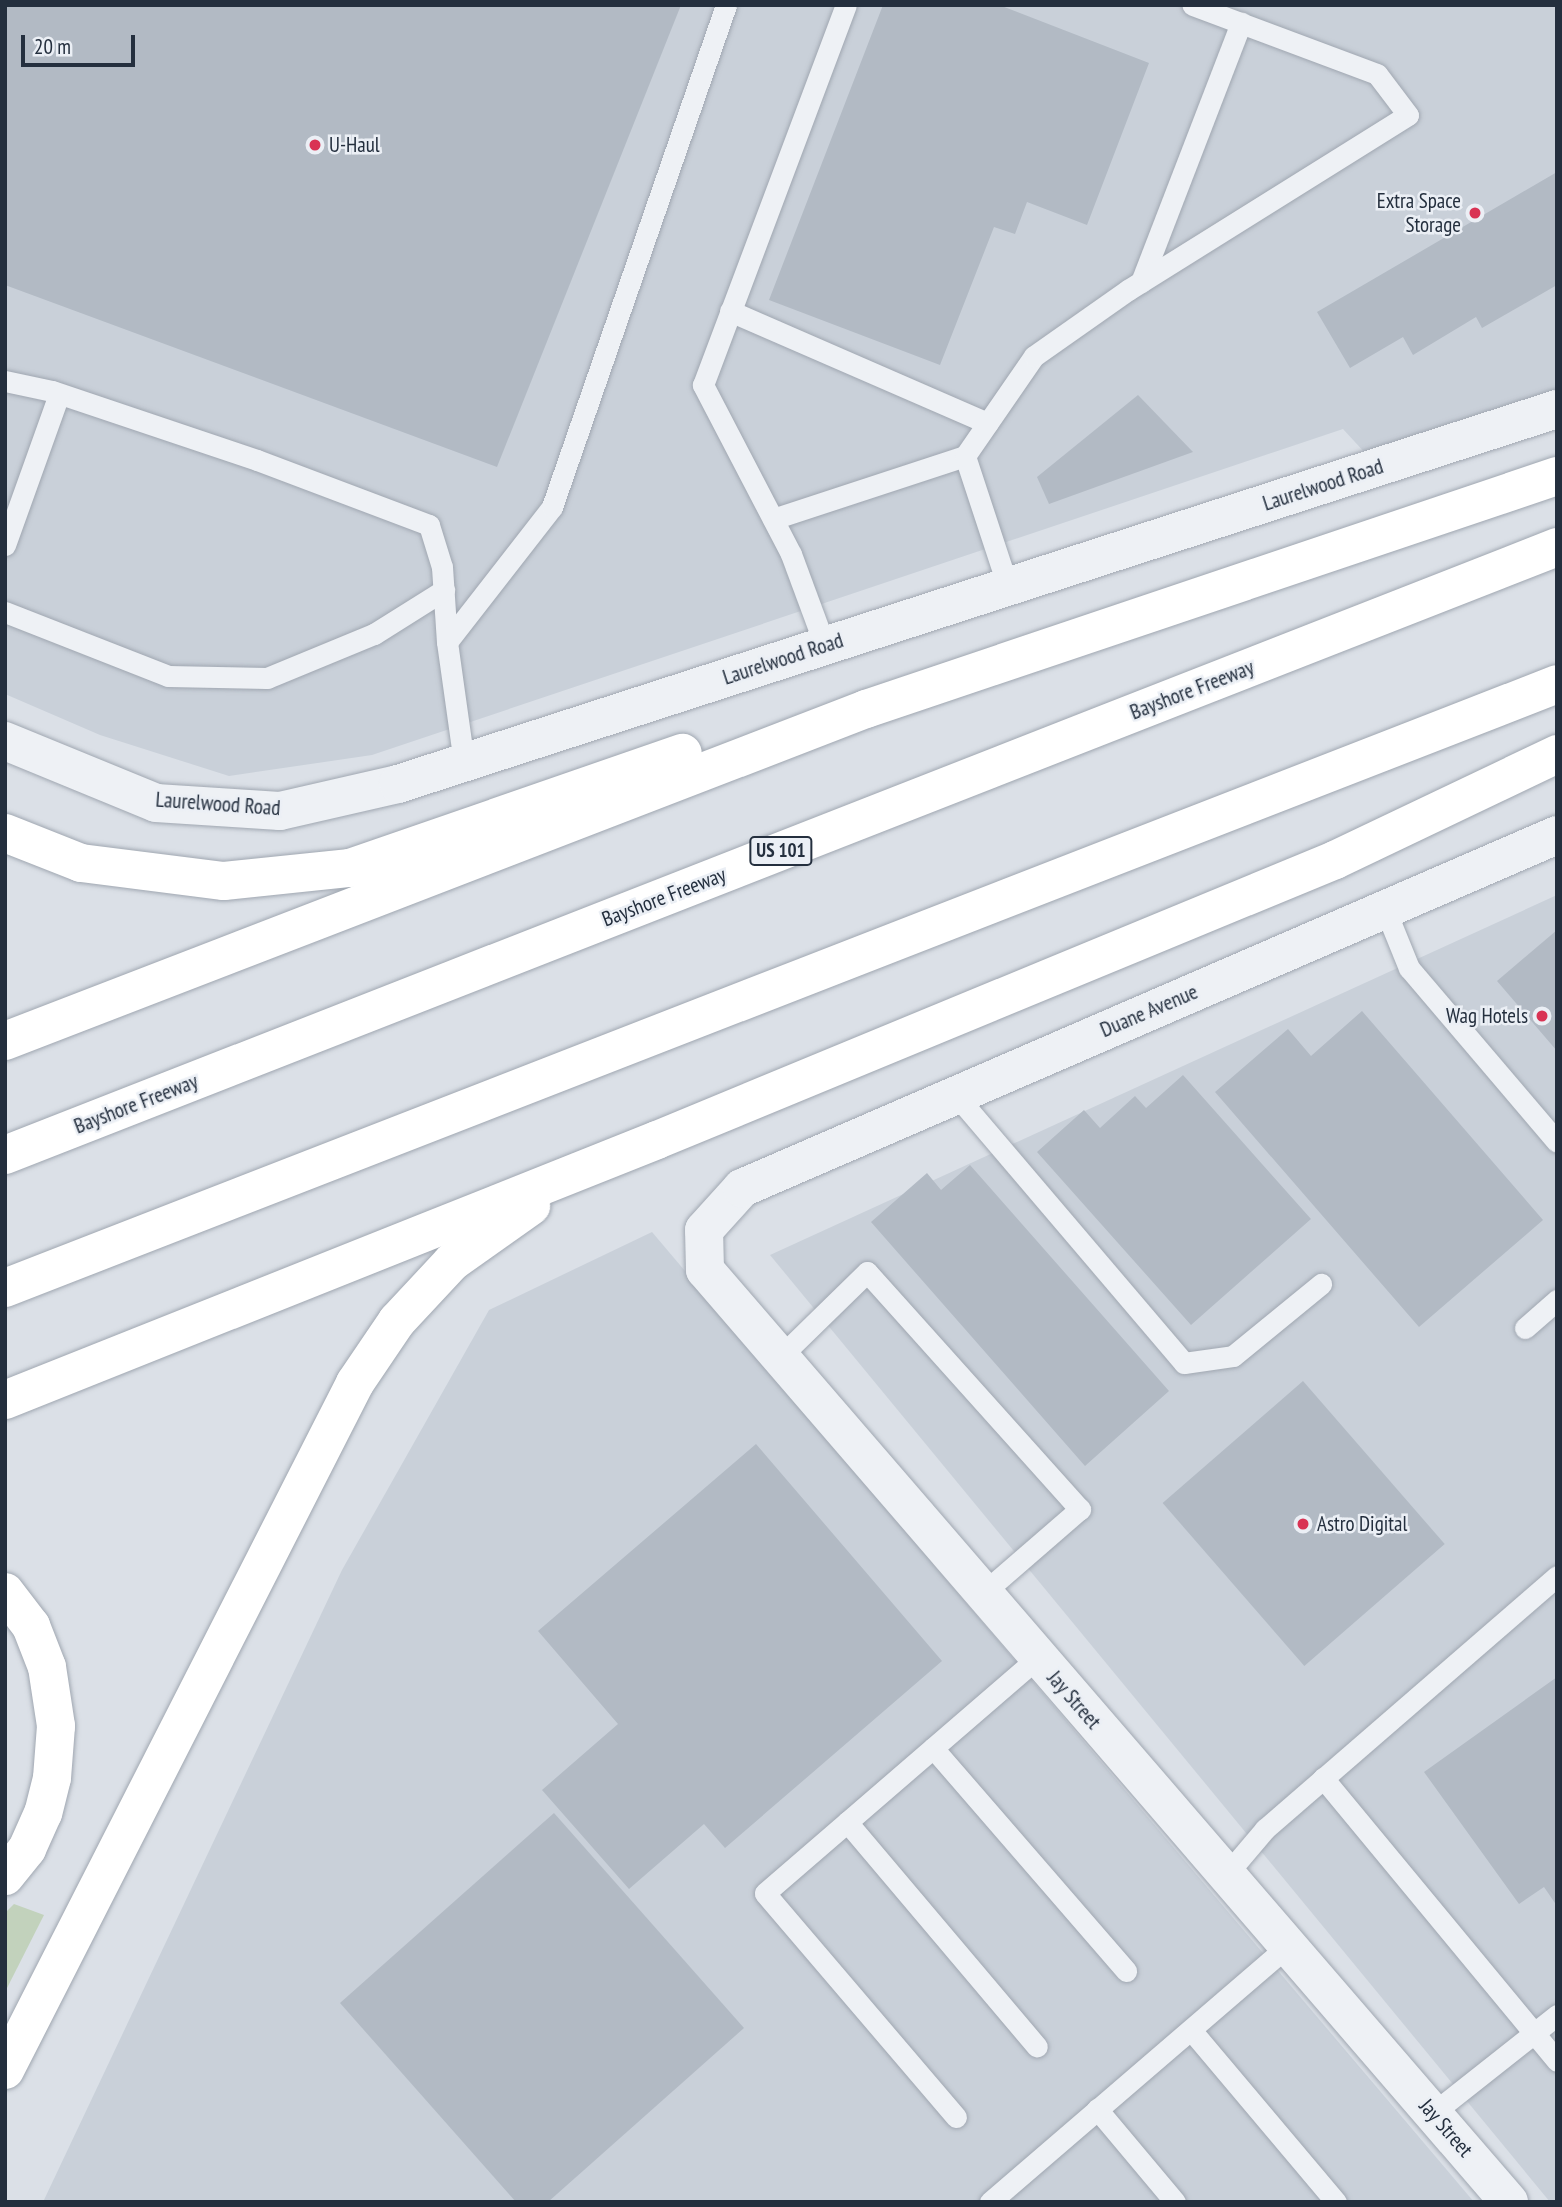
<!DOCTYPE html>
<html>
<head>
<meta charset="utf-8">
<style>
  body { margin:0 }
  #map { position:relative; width:1562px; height:2207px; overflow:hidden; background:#dbe0e7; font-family:"PT Sans Narrow",sans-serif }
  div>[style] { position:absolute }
  .built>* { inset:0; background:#c9d0d9 }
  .green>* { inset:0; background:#c2d2bc }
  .building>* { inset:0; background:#b2bac4; transform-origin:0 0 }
  .roads { filter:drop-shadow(0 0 2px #a0a7b1) drop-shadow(0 0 2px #a0a7b1) }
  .service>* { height:21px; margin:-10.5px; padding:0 10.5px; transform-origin:10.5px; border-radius:10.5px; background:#eef1f5 }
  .minor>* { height:38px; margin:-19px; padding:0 19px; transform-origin:19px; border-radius:19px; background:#eef1f5 }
  .motorway>* { height:38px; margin:-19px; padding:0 19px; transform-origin:19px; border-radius:19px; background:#fff }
  .dots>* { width:19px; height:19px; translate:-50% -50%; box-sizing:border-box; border:4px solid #ebeff5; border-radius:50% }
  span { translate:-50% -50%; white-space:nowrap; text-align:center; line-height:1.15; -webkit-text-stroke:5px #ebeff5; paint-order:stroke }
  .shield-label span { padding:2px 5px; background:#ebeff5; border:2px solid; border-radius:5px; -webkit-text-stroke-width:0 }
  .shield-label { font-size:19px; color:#242f3e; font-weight:700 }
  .poi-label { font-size:21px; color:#242f3e }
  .left { translate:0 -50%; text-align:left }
  .right { translate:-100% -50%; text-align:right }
  .street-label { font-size:21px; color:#242f3e }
  .frame { position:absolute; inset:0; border:7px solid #242f3e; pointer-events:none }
  .scale { position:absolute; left:21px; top:35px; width:114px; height:32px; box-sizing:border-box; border:4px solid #242f3e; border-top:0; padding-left:9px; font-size:21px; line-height:24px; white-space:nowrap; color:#242f3e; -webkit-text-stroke:5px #ebeff5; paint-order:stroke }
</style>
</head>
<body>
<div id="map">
  <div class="built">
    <i style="clip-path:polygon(5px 5px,1557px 5px,1557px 409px,1378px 467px,1343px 429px,372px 755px,229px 776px,100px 735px,5px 694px)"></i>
    <i style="clip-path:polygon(1557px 895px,1557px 2202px,1550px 2202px,770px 1255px)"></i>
    <i style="clip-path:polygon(652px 1232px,1474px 2202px,43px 2202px,342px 1570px,489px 1310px)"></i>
  </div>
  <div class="green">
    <i style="clip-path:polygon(14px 1904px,44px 1915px,5px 1992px,5px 1913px)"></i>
  </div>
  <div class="building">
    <i style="clip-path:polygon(5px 5px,681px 5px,497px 467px,5px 285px)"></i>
    <i style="clip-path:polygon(883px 5px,999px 5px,1149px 63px,1087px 225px,1027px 202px,1015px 234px,994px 227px,940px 365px,769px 300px)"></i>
    <i style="clip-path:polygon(1557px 172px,1557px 285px,1482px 328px,1476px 317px,1413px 355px,1403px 337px,1350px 368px,1317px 312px)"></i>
    <i style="clip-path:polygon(1138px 395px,1193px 452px,1049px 504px,1037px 477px)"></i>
    <i style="clip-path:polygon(1557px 930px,1557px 1051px,1497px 981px)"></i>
    <i style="clip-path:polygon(1362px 1011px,1543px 1220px,1419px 1327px,1215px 1092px,1288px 1029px,1311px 1056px)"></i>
    <i style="clip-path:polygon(1183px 1075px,1311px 1219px,1191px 1325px,1037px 1152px,1084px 1110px,1100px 1128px,1135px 1096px,1146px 1108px)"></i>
    <i style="clip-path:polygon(970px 1165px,1169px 1391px,1085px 1466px,871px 1222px,927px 1173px,941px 1190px)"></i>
    <i style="left:1303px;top:1381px;width:216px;height:186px;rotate:49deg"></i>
    <i style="clip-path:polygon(756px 1444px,942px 1661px,725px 1848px,704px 1824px,629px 1889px,542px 1790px,618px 1724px,538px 1631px)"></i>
    <i style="clip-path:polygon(1557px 1677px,1557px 1906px,1544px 1887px,1519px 1904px,1424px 1772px)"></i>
    <i style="clip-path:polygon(554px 1813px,744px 2028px,548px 2202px,516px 2202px,340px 2003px)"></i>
  </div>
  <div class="roads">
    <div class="service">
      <i style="left:1141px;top:282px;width:278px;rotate:-68.9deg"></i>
      <i style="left:730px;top:311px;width:281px;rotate:23.5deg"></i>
      <i style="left:5px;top:381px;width:48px;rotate:12deg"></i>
      <i style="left:52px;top:391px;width:216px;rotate:18.6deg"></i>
      <i style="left:257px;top:460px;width:184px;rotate:20.7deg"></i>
      <i style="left:429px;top:525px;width:44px;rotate:72.8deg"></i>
      <i style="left:442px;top:567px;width:75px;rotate:86.2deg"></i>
      <i style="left:447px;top:642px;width:122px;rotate:82deg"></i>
      <i style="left:773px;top:519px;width:202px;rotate:-18.2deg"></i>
      <i style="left:5px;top:545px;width:160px;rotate:-70.3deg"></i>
      <i style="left:1008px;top:587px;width:138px;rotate:-108.2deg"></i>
      <i style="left:965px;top:456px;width:121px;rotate:-55.4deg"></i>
      <i style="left:1034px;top:356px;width:115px;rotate:-35.1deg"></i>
      <i style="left:1128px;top:290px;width:330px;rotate:-32deg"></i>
      <i style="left:1408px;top:115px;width:51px;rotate:-127.1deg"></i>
      <i style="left:1377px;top:74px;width:197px;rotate:-159.5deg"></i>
      <i style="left:5px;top:612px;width:175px;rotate:21.4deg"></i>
      <i style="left:168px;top:676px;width:99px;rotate:1.2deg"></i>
      <i style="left:267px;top:678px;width:116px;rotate:-22.4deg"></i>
      <i style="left:374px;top:634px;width:83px;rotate:-32.2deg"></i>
      <i style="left:447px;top:642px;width:171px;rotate:-52.1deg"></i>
      <i style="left:552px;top:507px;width:531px;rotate:-70.88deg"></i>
      <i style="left:825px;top:646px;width:98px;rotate:-110.3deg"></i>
      <i style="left:791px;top:554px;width:191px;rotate:-117.5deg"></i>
      <i style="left:703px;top:385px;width:406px;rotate:-69.4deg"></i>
      <i style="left:1385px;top:909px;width:64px;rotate:67.9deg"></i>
      <i style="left:1409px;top:968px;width:228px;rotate:49.6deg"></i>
      <i style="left:955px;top:1094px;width:353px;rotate:49.6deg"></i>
      <i style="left:1184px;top:1363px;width:49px;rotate:-8.1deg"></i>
      <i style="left:1233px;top:1356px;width:114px;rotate:-39.3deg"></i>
      <i style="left:1525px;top:1328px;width:43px;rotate:-41.2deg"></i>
      <i style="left:779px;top:1358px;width:123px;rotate:-44.3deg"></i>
      <i style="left:867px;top:1272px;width:319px;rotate:48.1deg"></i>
      <i style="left:1080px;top:1509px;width:130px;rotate:139.1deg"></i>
      <i style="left:933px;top:1748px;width:295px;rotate:49.1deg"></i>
      <i style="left:1323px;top:1778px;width:367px;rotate:50.4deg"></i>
      <i style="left:847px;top:1822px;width:294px;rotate:49.8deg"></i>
      <i style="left:1226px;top:1875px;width:60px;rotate:-49.7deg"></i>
      <i style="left:1265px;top:1829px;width:386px;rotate:-40.9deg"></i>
      <i style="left:1191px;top:2030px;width:225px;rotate:49.9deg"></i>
      <i style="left:1097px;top:2109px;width:121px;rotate:50deg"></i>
      <i style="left:1433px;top:2113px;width:158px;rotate:-38.3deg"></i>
      <i style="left:956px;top:2117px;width:294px;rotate:-130.5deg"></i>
      <i style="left:765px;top:1893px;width:361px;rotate:-40.8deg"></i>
      <i style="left:990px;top:2202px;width:393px;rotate:-40.7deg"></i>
    </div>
    <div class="minor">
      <i style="left:5px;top:741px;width:163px;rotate:22.3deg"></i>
      <i style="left:156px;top:803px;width:124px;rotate:3.7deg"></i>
      <i style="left:280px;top:811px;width:121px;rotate:-12.9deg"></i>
      <i style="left:398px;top:784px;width:1218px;rotate:-17.93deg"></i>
      <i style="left:1509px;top:2202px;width:1231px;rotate:-130.78deg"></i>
      <i style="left:705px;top:1270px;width:40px;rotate:-91.4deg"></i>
      <i style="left:704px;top:1230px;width:57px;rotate:-47.9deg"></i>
      <i style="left:742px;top:1188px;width:888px;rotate:-23.42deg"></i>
    </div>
    <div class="motorway">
      <i style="left:5px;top:833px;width:82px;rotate:21.5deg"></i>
      <i style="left:81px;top:863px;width:144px;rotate:7.2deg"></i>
      <i style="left:224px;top:881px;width:127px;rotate:-5.9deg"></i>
      <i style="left:350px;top:868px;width:352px;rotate:-19.1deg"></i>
      <i style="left:5px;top:1041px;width:923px;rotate:-21.09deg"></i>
      <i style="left:866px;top:709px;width:729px;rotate:-18.63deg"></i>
      <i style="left:5px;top:1155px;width:1667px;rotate:-21.39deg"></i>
      <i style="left:5px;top:1288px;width:1665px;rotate:-21.26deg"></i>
      <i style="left:5px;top:1400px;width:702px;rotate:-21.74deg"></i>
      <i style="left:657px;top:1140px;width:734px;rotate:-22.44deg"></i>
      <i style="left:1335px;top:860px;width:246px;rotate:-25.5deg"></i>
      <i style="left:5px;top:1592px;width:43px;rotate:52.6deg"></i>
      <i style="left:31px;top:1626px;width:44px;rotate:68.7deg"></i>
      <i style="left:47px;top:1667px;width:60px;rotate:81.3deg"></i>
      <i style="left:56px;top:1726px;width:52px;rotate:94.4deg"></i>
      <i style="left:52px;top:1778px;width:36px;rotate:104deg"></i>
      <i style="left:43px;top:1813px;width:39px;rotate:114deg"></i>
      <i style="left:27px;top:1849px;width:35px;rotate:129deg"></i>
      <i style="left:5px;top:2070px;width:771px;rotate:-63deg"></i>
      <i style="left:355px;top:1383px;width:75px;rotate:-55.9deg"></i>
      <i style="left:397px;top:1321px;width:81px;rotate:-47deg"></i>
      <i style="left:452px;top:1262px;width:97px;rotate:-35.3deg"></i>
    </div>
  </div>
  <div class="dots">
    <i style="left:315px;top:145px;background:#d93354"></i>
    <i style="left:1475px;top:213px;background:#d93354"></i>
    <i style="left:1542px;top:1016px;background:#d93354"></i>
    <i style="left:1303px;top:1524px;background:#d93354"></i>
  </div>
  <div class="shield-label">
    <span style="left:781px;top:851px">US 101</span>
  </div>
  <div class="poi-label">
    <span class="left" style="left:329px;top:145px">U-Haul</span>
    <span class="right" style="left:1461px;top:213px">Extra Space<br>Storage</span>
    <span class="right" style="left:1528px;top:1016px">Wag Hotels</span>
    <span class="left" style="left:1317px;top:1524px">Astro Digital</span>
  </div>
  <div class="street-label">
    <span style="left:1323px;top:485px;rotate:-18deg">Laurelwood Road</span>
    <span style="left:783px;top:659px;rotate:-18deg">Laurelwood Road</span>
    <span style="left:1192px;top:690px;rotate:-21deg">Bayshore Freeway</span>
    <span style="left:218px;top:804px;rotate:4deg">Laurelwood Road</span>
    <span style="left:664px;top:897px;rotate:-21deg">Bayshore Freeway</span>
    <span style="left:1149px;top:1011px;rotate:-23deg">Duane Avenue</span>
    <span style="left:136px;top:1104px;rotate:-21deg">Bayshore Freeway</span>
    <span style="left:1074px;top:1700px;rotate:49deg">Jay Street</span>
    <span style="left:1446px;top:2128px;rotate:49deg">Jay Street</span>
  </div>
  <div class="frame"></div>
  <div class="scale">20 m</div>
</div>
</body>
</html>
